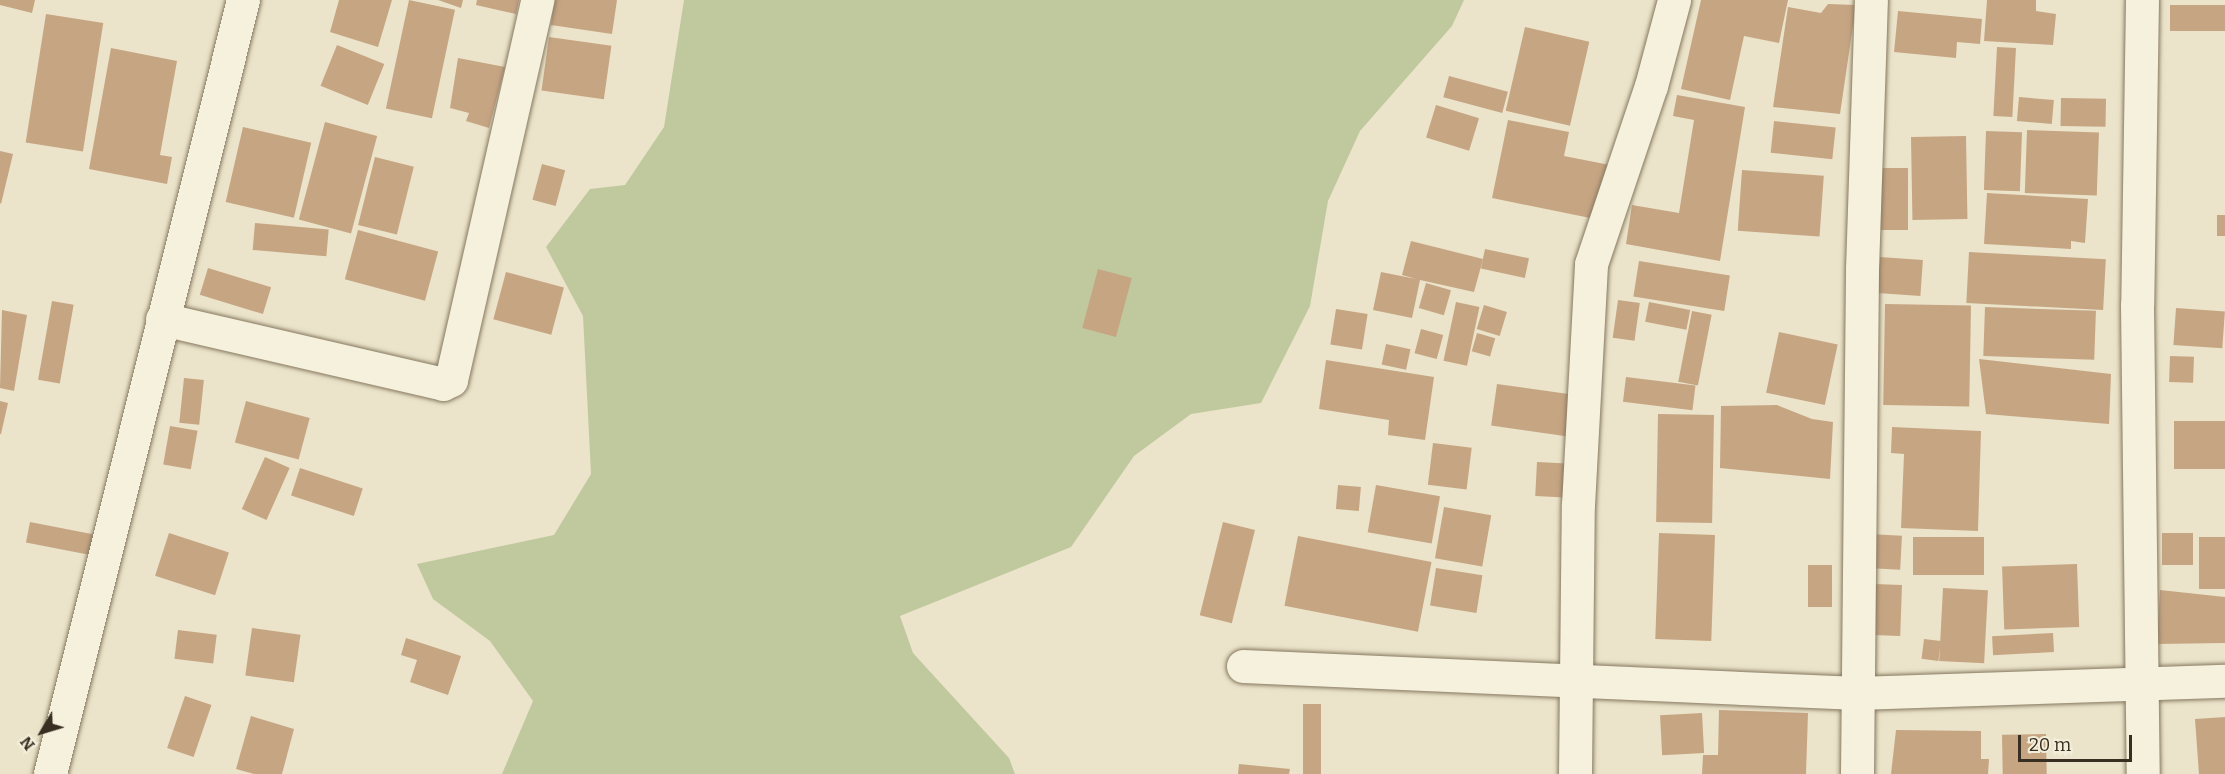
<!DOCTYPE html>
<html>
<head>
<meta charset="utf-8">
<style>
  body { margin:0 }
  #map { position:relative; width:2225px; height:774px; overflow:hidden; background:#ebe4ca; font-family:Bitter,serif }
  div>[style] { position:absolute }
  .green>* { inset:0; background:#c0c99e }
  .building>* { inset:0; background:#c6a583; transform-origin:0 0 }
  .roads { filter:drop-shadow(0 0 2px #867860) drop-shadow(0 0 2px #867860) }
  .minor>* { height:33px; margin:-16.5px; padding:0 16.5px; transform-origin:16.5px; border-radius:16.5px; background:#f6f1dd }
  span { translate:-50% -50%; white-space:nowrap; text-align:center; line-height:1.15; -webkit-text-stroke:5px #f3eed9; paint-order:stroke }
  .north { position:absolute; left:12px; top:702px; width:60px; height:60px; -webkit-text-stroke:4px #f3eed9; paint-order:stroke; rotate:232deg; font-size:16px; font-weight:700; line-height:24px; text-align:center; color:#382f22 }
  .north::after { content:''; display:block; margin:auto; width:21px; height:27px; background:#382f22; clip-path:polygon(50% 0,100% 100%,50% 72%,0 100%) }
  .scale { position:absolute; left:2018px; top:735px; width:114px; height:27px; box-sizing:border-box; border:3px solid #382f22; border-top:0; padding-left:8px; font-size:18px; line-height:21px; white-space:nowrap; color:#382f22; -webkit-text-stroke:4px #f3eed9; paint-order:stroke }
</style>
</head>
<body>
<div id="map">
  <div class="green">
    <i style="clip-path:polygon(684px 0,1464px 0,1452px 26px,1360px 131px,1328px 201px,1310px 306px,1261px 403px,1191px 414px,1134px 456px,1071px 547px,900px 616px,913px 653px,1009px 758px,1015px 774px,502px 774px,533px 701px,490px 641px,433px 599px,417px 564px,554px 535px,591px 474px,583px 316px,546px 247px,590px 189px,625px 185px,664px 127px)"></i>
  </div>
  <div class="building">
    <i style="clip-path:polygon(0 0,35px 0,32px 13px,0 5px)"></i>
    <i style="clip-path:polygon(339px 0,392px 0,378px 47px,330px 32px)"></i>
    <i style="left:409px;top:0;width:47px;height:111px;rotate:12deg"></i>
    <i style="clip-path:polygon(438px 0,463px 0,461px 8px)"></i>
    <i style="clip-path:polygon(477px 0,519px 0,516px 14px,476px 5px)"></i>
    <i style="clip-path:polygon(554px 0,617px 0,612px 34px,551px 25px)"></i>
    <i style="clip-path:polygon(1701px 0,1788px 0,1779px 43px,1744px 36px,1730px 100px,1681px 89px)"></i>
    <i style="clip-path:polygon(1987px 0,2036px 0,2036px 11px,2056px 14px,2053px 45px,1984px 41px)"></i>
    <i style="clip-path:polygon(1828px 4px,1856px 5px,1840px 114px,1773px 107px,1788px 7px,1821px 13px)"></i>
    <i style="left:2225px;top:5px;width:26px;height:55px;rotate:90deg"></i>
    <i style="clip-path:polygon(1898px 11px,1982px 19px,1980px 44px,1957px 42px,1956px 58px,1894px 52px)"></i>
    <i style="left:46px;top:14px;width:58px;height:130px;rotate:9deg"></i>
    <i style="left:1525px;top:27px;width:66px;height:86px;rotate:13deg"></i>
    <i style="left:549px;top:37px;width:63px;height:54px;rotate:8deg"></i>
    <i style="left:337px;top:45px;width:51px;height:44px;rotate:22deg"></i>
    <i style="left:1997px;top:47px;width:19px;height:69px;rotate:3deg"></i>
    <i style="clip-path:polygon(111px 48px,177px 61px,160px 155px,172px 157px,167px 184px,89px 169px)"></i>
    <i style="clip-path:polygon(458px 58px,505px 67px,489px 128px,466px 121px,469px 113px,450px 108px)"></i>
    <i style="left:1449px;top:76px;width:61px;height:22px;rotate:15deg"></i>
    <i style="clip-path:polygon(1677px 95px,1745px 107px,1720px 261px,1626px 244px,1632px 205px,1679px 213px,1694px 120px,1673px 116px)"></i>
    <i style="left:2019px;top:97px;width:35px;height:24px;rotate:5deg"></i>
    <i style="left:2061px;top:98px;width:45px;height:28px;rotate:1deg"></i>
    <i style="left:1436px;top:105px;width:45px;height:34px;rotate:17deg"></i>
    <i style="clip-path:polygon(1508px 120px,1569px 132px,1564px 156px,1615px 166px,1605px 221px,1492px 198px)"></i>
    <i style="left:1774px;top:121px;width:62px;height:32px;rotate:6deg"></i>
    <i style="left:325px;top:122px;width:54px;height:101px;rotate:15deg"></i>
    <i style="left:243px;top:127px;width:70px;height:77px;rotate:13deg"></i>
    <i style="left:2027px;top:130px;width:72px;height:63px;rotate:2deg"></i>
    <i style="left:1986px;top:131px;width:36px;height:59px;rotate:2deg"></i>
    <i style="left:1966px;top:136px;width:83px;height:55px;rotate:89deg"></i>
    <i style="clip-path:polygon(0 151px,13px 154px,1px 204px,0 203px)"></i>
    <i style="left:375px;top:157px;width:40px;height:70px;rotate:14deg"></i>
    <i style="left:542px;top:164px;width:24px;height:37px;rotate:15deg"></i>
    <i style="left:1876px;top:168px;width:32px;height:62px"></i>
    <i style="left:1742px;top:170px;width:82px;height:61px;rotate:4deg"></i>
    <i style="clip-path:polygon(1987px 193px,2088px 199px,2085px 243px,2071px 241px,2071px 249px,1984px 244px)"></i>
    <i style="left:2217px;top:215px;width:8px;height:21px"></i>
    <i style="left:255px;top:223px;width:74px;height:27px;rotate:5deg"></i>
    <i style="left:358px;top:230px;width:83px;height:51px;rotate:15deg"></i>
    <i style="clip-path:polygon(1411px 241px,1483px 259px,1474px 292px,1420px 280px,1412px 318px,1373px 310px,1381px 272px,1416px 279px,1402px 275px)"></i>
    <i style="left:1485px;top:249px;width:45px;height:20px;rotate:12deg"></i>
    <i style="left:1969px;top:252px;width:137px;height:51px;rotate:3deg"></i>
    <i style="left:1880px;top:257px;width:43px;height:36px;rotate:4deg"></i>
    <i style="left:1639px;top:261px;width:92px;height:36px;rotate:9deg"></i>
    <i style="left:208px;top:268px;width:66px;height:28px;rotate:17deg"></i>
    <i style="left:1098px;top:269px;width:35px;height:61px;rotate:15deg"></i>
    <i style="left:506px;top:272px;width:60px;height:49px;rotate:15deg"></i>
    <i style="left:1426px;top:283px;width:26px;height:26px;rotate:16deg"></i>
    <i style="left:1618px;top:300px;width:22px;height:38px;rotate:8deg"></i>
    <i style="left:52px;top:301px;width:22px;height:80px;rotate:10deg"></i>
    <i style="left:1456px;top:302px;width:24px;height:60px;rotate:12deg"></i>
    <i style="left:1649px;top:302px;width:42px;height:20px;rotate:11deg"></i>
    <i style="left:1885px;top:304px;width:86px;height:101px;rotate:1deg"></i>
    <i style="left:1484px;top:305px;width:24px;height:25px;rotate:17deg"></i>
    <i style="left:1985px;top:307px;width:111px;height:49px;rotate:2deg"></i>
    <i style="left:2176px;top:308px;width:49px;height:37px;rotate:4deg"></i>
    <i style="left:1336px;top:309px;width:32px;height:36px;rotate:9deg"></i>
    <i style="clip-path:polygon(2px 310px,27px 315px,14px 391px,0 388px)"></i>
    <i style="left:1692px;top:311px;width:20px;height:72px;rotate:11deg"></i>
    <i style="left:1421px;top:329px;width:23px;height:25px;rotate:15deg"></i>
    <i style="left:1779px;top:332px;width:60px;height:62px;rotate:12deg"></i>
    <i style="left:1477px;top:333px;width:19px;height:19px;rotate:16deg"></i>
    <i style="left:1386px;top:344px;width:25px;height:21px;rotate:12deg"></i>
    <i style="left:2170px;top:356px;width:24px;height:26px;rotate:2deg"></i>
    <i style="clip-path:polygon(1979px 359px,2111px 374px,2109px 424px,1986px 414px)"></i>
    <i style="clip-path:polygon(1326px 360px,1434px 377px,1425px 440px,1388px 435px,1389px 420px,1319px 409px)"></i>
    <i style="left:1626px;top:377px;width:70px;height:25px;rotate:7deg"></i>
    <i style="left:184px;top:378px;width:20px;height:45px;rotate:6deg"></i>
    <i style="left:1497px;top:384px;width:83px;height:42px;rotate:8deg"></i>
    <i style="clip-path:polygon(0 401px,8px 403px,1px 434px,0 434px)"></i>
    <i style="left:246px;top:401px;width:66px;height:43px;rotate:15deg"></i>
    <i style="clip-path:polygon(1777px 405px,1812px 419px,1833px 422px,1830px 479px,1720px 468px,1721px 406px)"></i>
    <i style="left:1658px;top:414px;width:56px;height:108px;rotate:1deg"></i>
    <i style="left:2225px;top:421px;width:48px;height:51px;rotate:90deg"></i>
    <i style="left:170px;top:426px;width:28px;height:39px;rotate:10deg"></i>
    <i style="clip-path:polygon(1892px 427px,1981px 431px,1978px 531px,1901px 528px,1904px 454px,1891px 453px)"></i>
    <i style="left:1433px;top:443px;width:39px;height:42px;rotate:7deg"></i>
    <i style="left:265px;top:457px;width:27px;height:57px;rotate:24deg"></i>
    <i style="left:1537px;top:462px;width:35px;height:34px;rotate:3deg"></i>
    <i style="left:300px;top:468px;width:66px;height:29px;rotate:18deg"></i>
    <i style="left:1338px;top:485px;width:23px;height:24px;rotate:5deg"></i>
    <i style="left:1376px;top:485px;width:65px;height:48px;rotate:10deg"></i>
    <i style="left:1444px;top:507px;width:48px;height:52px;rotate:10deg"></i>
    <i style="left:30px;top:522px;width:68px;height:21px;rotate:11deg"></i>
    <i style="left:1223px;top:522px;width:33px;height:96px;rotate:14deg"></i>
    <i style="left:169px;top:533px;width:63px;height:45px;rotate:18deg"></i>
    <i style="left:1659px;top:533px;width:56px;height:106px;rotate:2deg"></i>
    <i style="left:2162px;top:533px;width:31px;height:32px"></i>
    <i style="left:1869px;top:534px;width:33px;height:34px;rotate:3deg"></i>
    <i style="left:1298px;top:536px;width:136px;height:71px;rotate:11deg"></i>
    <i style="left:1913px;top:537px;width:71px;height:38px"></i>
    <i style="left:2199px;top:537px;width:26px;height:52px"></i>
    <i style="left:2077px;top:564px;width:63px;height:75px;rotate:88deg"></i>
    <i style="left:1808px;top:565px;width:24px;height:42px"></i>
    <i style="left:1436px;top:568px;width:47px;height:38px;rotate:9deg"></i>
    <i style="left:1874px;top:584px;width:28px;height:51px;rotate:2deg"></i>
    <i style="left:1943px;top:588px;width:45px;height:73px;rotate:3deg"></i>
    <i style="clip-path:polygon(2160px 590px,2225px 597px,2225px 643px,2157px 644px)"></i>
    <i style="left:252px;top:628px;width:49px;height:48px;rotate:8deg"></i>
    <i style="left:178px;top:630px;width:39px;height:29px;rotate:7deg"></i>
    <i style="left:2053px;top:633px;width:19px;height:61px;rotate:87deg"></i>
    <i style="clip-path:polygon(406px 638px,461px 656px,448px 695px,410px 682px,417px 660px,401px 655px)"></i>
    <i style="left:1924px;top:639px;width:17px;height:20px;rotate:7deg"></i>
    <i style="left:185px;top:696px;width:28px;height:55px;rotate:19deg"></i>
    <i style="left:1303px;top:704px;width:18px;height:70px"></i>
    <i style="clip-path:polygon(1719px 710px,1808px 713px,1806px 774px,1702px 774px,1703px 755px,1718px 755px)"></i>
    <i style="left:1702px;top:713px;width:40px;height:42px;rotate:87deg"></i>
    <i style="clip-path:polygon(251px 716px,294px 729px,282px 774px,254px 774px,236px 769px)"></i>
    <i style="clip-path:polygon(2225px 717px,2225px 774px,2199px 774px,2195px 719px)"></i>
    <i style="clip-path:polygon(1896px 730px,1981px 731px,1981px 759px,1989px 759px,1988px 774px,1891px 774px)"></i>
    <i style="left:2046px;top:734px;width:40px;height:44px;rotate:89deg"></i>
    <i style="clip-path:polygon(1239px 764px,1290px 769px,1289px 774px,1238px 774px)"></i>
  </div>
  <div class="roads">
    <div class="minor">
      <i style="left:2142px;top:0;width:305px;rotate:90.9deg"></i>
      <i style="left:2137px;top:305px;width:469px;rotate:89.3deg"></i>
      <i style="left:162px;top:319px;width:288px;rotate:13deg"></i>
      <i style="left:443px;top:384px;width:9px;rotate:-27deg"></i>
      <i style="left:451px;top:380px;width:390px;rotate:-77.2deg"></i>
      <i style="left:1243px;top:666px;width:615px;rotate:2.52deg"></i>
      <i style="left:1857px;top:693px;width:368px;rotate:-1.9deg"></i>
      <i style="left:50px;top:774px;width:798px;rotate:-76deg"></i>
      <i style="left:1575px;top:774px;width:269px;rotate:-89.4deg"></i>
      <i style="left:1578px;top:505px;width:241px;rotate:-86.9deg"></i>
      <i style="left:1591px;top:264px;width:188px;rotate:-71.4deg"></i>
      <i style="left:1651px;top:86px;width:89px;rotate:-75deg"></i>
      <i style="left:1857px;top:774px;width:505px;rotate:-89.43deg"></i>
      <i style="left:1862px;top:269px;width:269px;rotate:-88.1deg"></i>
    </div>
  </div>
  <div class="north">N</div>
  <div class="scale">20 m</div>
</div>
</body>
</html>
